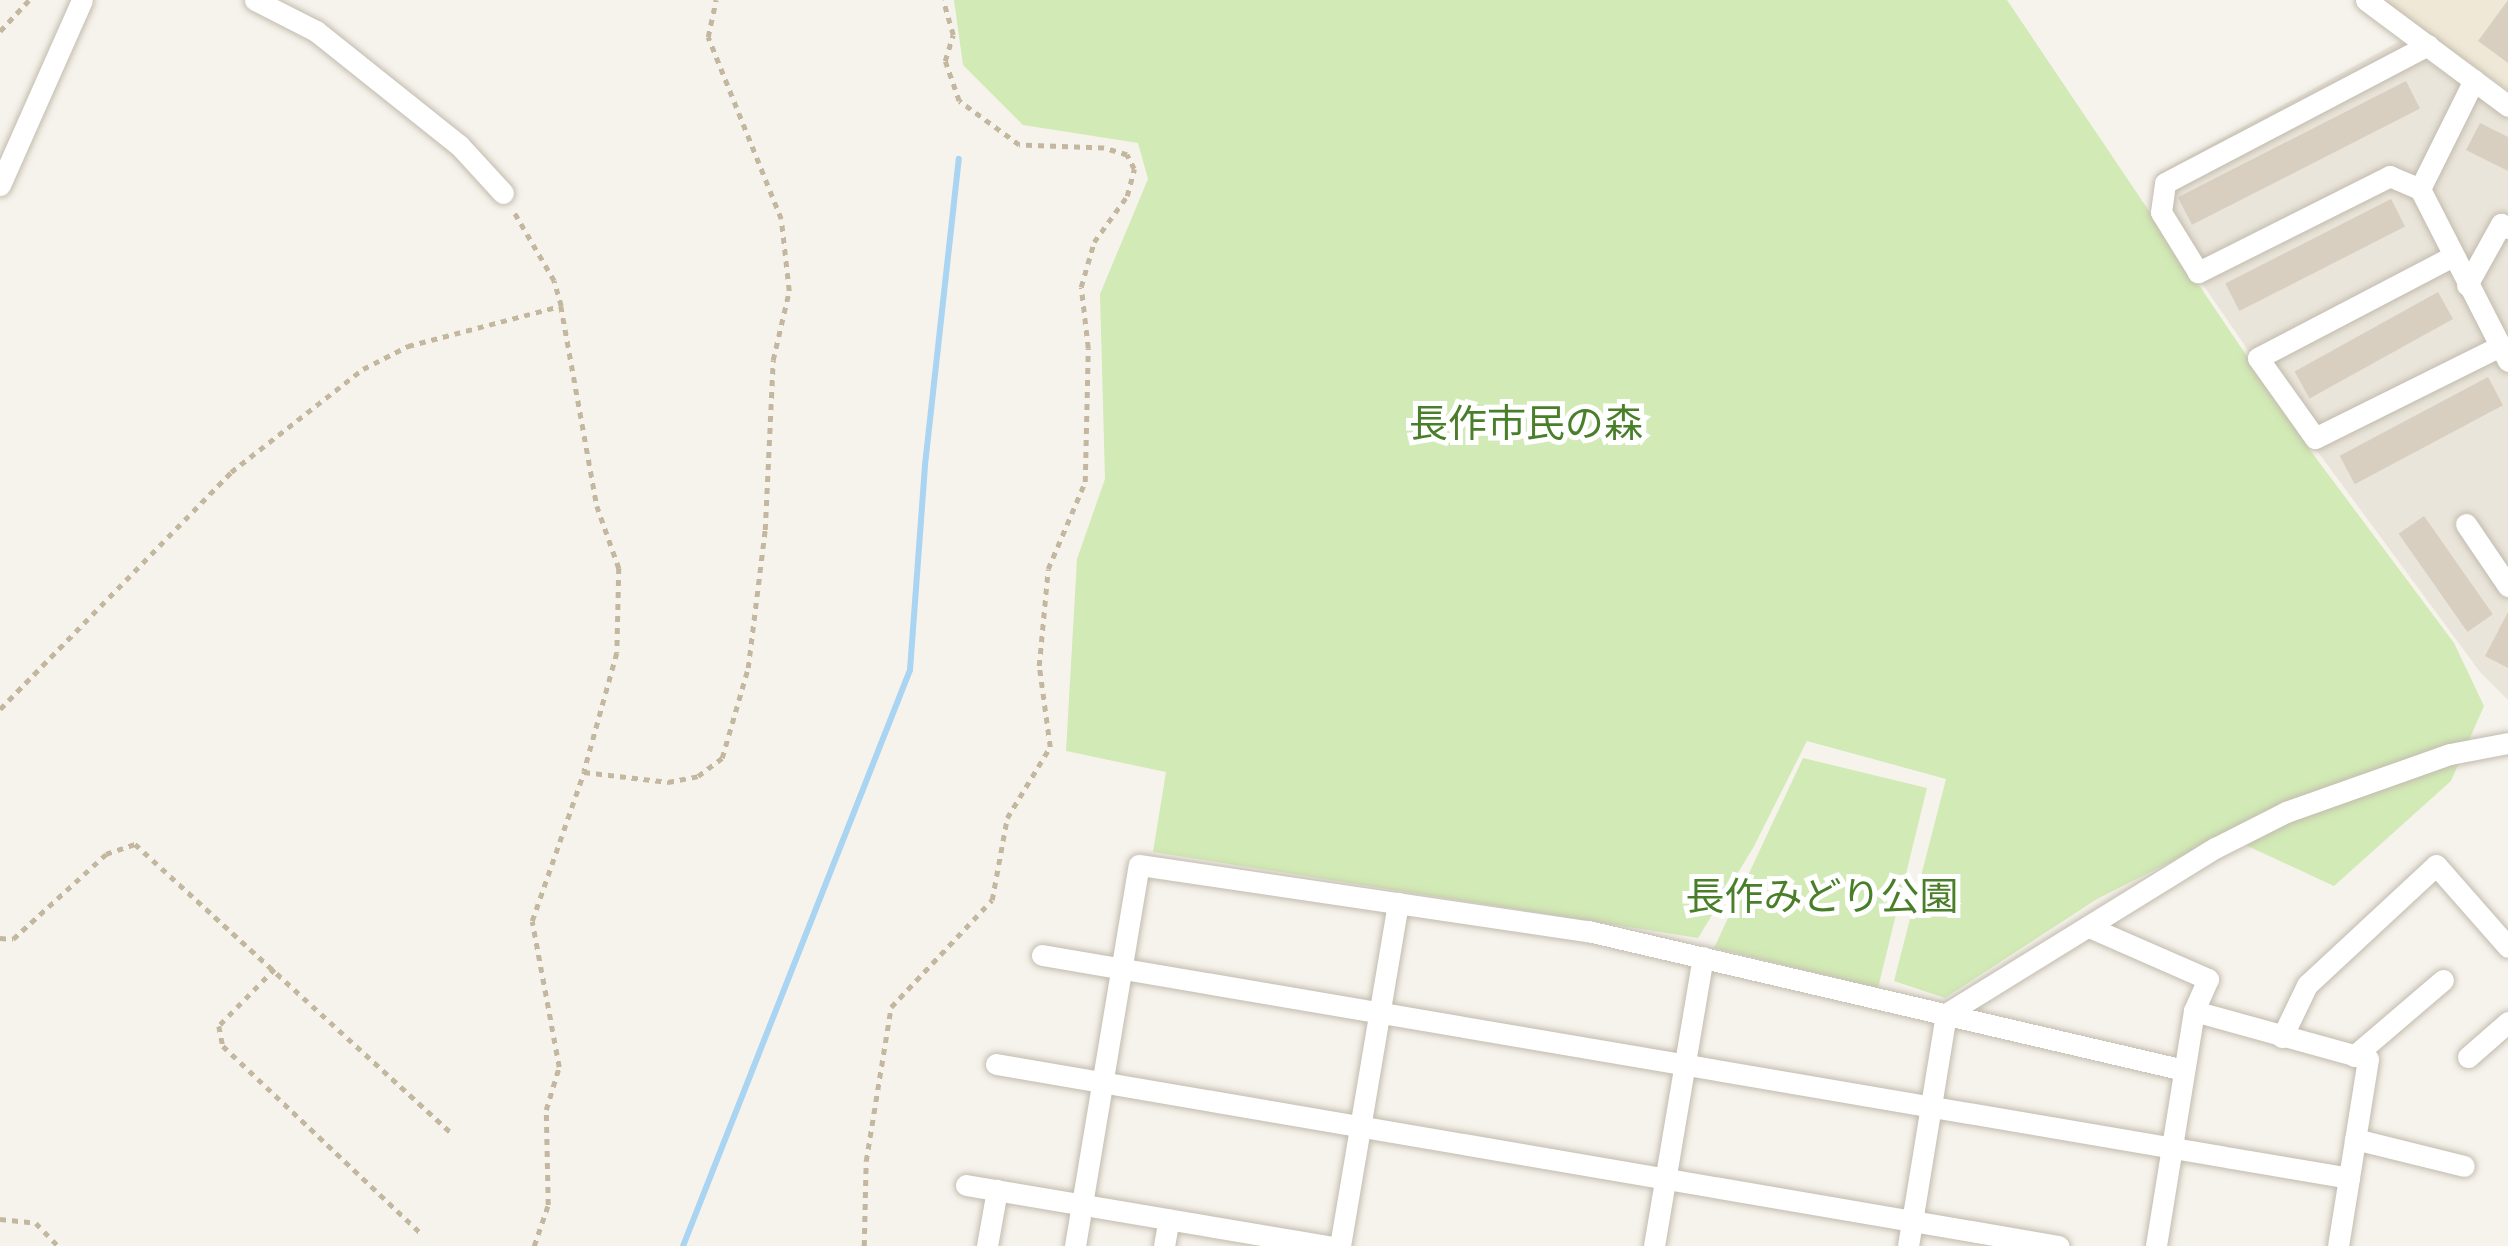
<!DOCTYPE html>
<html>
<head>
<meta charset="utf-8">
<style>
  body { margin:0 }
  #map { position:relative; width:2508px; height:1246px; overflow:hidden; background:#f6f3ec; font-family:"Asap Condensed","Noto Sans JP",sans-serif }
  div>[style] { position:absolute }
  .residential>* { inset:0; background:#eae5da }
  .education>* { inset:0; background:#efe8d6 }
  .green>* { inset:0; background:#d2eab5 }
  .stream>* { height:6px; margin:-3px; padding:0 3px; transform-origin:3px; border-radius:3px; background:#a9d4f2 }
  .building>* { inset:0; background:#d8cfc1; transform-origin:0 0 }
  .path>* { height:4.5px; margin-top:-2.25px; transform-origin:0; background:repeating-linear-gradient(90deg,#c4b79f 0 6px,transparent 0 12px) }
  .roads { filter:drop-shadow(0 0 3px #c2bbae) drop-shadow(0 0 3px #c2bbae) }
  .minor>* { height:21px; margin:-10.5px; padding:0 10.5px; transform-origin:10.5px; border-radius:10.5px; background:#fff }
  span { translate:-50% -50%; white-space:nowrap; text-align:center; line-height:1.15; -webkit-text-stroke:10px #fff; paint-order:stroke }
  .park-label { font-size:39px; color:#4a7f2a }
</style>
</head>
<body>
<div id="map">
  <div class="residential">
    <i style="clip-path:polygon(2400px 41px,2508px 119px,2508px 700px,2480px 672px,2315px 448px,2156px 216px,2157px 174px)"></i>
  </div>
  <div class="education">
    <i style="clip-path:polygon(2381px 0,2508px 0,2508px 90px)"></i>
  </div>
  <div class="green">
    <i style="clip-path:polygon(954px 0,2007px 0,2310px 450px,2454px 643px,2484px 706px,2451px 781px,2334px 886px,2224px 835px,2097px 899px,1945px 998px,1894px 981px,1946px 779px,1807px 741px,1753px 848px,1698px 938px,1153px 852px,1166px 772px,1066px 751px,1077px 559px,1105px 479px,1100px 294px,1148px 179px,1138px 143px,1023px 125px,963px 65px)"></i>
    <i style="clip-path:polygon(1803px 758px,1927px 788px,1878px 988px,1714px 948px)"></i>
  </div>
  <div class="stream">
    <i style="left:683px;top:1246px;width:619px;rotate:-68.49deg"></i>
    <i style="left:910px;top:670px;width:206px;rotate:-85.8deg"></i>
    <i style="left:925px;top:465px;width:308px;rotate:-83.7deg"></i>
  </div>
  <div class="building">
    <i style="clip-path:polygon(2508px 0,2508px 63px,2478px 41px)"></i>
    <i style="left:2406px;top:81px;width:31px;height:256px;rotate:63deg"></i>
    <i style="clip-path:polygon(2480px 123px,2508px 137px,2508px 171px,2466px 150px)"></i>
    <i style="left:2391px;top:199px;width:31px;height:186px;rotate:63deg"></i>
    <i style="left:2438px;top:292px;width:31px;height:164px;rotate:61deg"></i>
    <i style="left:2488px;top:377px;width:32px;height:168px;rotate:62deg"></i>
    <i style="left:2424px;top:516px;width:120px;height:31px;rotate:55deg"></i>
    <i style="clip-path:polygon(2508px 612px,2508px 668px,2485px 656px)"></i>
  </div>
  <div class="path">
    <i style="left:0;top:31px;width:42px;rotate:-46.9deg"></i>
    <i style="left:561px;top:306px;width:203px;rotate:79.8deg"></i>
    <i style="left:597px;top:506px;width:66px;rotate:70.5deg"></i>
    <i style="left:619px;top:568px;width:85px;rotate:91.3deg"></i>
    <i style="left:617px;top:653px;width:123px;rotate:105.5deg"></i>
    <i style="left:0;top:709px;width:331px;rotate:-45.7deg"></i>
    <i style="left:231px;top:472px;width:167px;rotate:-38deg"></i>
    <i style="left:363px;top:369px;width:51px;rotate:-27.1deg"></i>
    <i style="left:408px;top:346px;width:158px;rotate:-14.7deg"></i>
    <i style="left:561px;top:306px;width:26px;rotate:-106deg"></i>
    <i style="left:554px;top:281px;width:83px;rotate:-120.3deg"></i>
    <i style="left:0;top:938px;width:13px;rotate:4deg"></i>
    <i style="left:13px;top:939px;width:126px;rotate:-42.4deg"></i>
    <i style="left:106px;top:854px;width:31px;rotate:-19deg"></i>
    <i style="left:135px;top:844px;width:430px;rotate:42.4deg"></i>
    <i style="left:275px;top:969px;width:80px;rotate:134.5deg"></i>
    <i style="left:219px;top:1026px;width:20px;rotate:79deg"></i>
    <i style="left:223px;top:1046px;width:274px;rotate:43.4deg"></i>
    <i style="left:0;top:1219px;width:36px;rotate:6deg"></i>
    <i style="left:36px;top:1223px;width:32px;rotate:46deg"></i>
    <i style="left:534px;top:1246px;width:43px;rotate:-71.1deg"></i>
    <i style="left:548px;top:1205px;width:95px;rotate:-91.2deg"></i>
    <i style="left:546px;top:1110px;width:45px;rotate:-73.2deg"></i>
    <i style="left:559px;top:1067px;width:148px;rotate:-100.5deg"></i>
    <i style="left:532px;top:921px;width:158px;rotate:-70.8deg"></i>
    <i style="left:584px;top:772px;width:85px;rotate:6.8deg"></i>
    <i style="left:668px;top:782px;width:31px;rotate:-11deg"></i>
    <i style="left:698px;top:776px;width:30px;rotate:-37deg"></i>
    <i style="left:722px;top:758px;width:94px;rotate:-73.9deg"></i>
    <i style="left:748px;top:668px;width:139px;rotate:-83deg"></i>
    <i style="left:765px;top:530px;width:170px;rotate:-87.3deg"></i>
    <i style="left:773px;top:360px;width:71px;rotate:-76.9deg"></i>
    <i style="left:789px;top:291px;width:72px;rotate:-96.3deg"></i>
    <i style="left:781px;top:219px;width:196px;rotate:-111.9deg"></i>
    <i style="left:708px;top:37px;width:38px;rotate:-78deg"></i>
    <i style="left:864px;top:1246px;width:85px;rotate:-88.7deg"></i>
    <i style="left:866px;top:1161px;width:156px;rotate:-80.8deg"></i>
    <i style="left:891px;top:1007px;width:147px;rotate:-46.7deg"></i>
    <i style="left:992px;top:900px;width:83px;rotate:-79.6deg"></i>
    <i style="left:1007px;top:818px;width:83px;rotate:-58.8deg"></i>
    <i style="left:1050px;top:747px;width:82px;rotate:-97.7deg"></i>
    <i style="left:1039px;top:666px;width:97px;rotate:-84.7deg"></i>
    <i style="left:1048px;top:569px;width:95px;rotate:-67deg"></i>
    <i style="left:1085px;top:482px;width:134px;rotate:-88.7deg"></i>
    <i style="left:1088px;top:348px;width:61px;rotate:-96.5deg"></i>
    <i style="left:1081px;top:287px;width:47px;rotate:-73.9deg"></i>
    <i style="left:1094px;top:242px;width:57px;rotate:-54.3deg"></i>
    <i style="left:1127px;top:196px;width:28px;rotate:-75deg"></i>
    <i style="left:1134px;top:169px;width:16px;rotate:-117deg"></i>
    <i style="left:1127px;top:155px;width:24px;rotate:-163deg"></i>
    <i style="left:1104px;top:148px;width:85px;rotate:-178deg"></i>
    <i style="left:1019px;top:145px;width:74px;rotate:-143.7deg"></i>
    <i style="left:959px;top:101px;width:42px;rotate:-109.3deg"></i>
    <i style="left:945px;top:61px;width:27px;rotate:-73deg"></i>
    <i style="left:953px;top:35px;width:36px;rotate:-106deg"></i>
  </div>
  <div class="roads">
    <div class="minor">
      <i style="left:255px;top:0;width:68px;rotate:26.9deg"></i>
      <i style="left:316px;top:31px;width:183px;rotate:38.6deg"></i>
      <i style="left:459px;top:145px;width:65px;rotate:47.5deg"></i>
      <i style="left:2366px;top:0;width:177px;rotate:36.7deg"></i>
      <i style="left:2474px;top:80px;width:122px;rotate:116.4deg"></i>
      <i style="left:2420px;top:189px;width:193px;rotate:62.9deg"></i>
      <i style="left:0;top:185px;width:202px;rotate:-66.1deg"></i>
      <i style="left:2420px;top:189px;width:33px;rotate:-157deg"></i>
      <i style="left:2390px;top:176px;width:215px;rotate:153.4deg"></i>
      <i style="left:2198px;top:272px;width:70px;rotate:-121.7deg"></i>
      <i style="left:2161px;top:212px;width:29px;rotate:-82deg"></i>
      <i style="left:2165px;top:183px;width:297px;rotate:-27.7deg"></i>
      <i style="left:2453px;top:256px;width:220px;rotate:152.4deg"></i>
      <i style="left:2258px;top:358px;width:98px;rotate:54.5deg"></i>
      <i style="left:2315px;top:438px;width:207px;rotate:-26.4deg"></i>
      <i style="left:2467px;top:285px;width:70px;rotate:-60.9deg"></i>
      <i style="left:2501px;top:224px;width:8px;rotate:30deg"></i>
      <i style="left:2466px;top:524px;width:75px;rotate:55.9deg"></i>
      <i style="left:2089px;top:927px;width:130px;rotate:23.6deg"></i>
      <i style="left:2208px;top:979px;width:35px;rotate:114deg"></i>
      <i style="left:2194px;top:1011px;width:238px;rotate:99.2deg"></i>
      <i style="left:1042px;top:955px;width:1326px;rotate:9.68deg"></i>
      <i style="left:2194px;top:1011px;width:180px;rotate:15.4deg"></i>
      <i style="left:2368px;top:1059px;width:189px;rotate:99.1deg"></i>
      <i style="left:2282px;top:1037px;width:58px;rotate:-64.3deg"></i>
      <i style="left:2307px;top:985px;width:176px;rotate:-42.9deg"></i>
      <i style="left:2436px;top:865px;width:109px;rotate:48.7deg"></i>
      <i style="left:2354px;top:1056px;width:117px;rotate:-40.5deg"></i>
      <i style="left:2468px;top:1057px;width:53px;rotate:-41.2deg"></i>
      <i style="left:996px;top:1064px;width:1078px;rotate:9.72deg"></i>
      <i style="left:2355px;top:1139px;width:112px;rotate:13.9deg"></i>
      <i style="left:966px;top:1185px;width:367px;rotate:9.6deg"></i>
      <i style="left:987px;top:1246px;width:57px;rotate:-79.9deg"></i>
      <i style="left:1075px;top:1246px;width:386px;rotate:-80.5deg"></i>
      <i style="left:1139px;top:865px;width:454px;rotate:8.4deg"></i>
      <i style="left:1588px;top:931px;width:612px;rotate:13.13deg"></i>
      <i style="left:1164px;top:1246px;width:27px;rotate:-80deg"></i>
      <i style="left:1340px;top:1246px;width:348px;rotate:-80.4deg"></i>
      <i style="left:1654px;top:1246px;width:293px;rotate:-80.4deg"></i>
      <i style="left:1908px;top:1246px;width:235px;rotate:-80.7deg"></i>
      <i style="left:1946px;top:1014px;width:316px;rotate:-31.7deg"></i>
      <i style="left:2215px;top:848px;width:80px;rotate:-26.9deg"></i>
      <i style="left:2286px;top:812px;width:174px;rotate:-19.5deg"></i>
      <i style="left:2450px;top:754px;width:59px;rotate:-10.7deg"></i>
    </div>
  </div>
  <div class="park-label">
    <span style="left:1526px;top:423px">長作市民の森</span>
    <span style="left:1822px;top:896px">長作みどり公園</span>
  </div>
</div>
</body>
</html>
